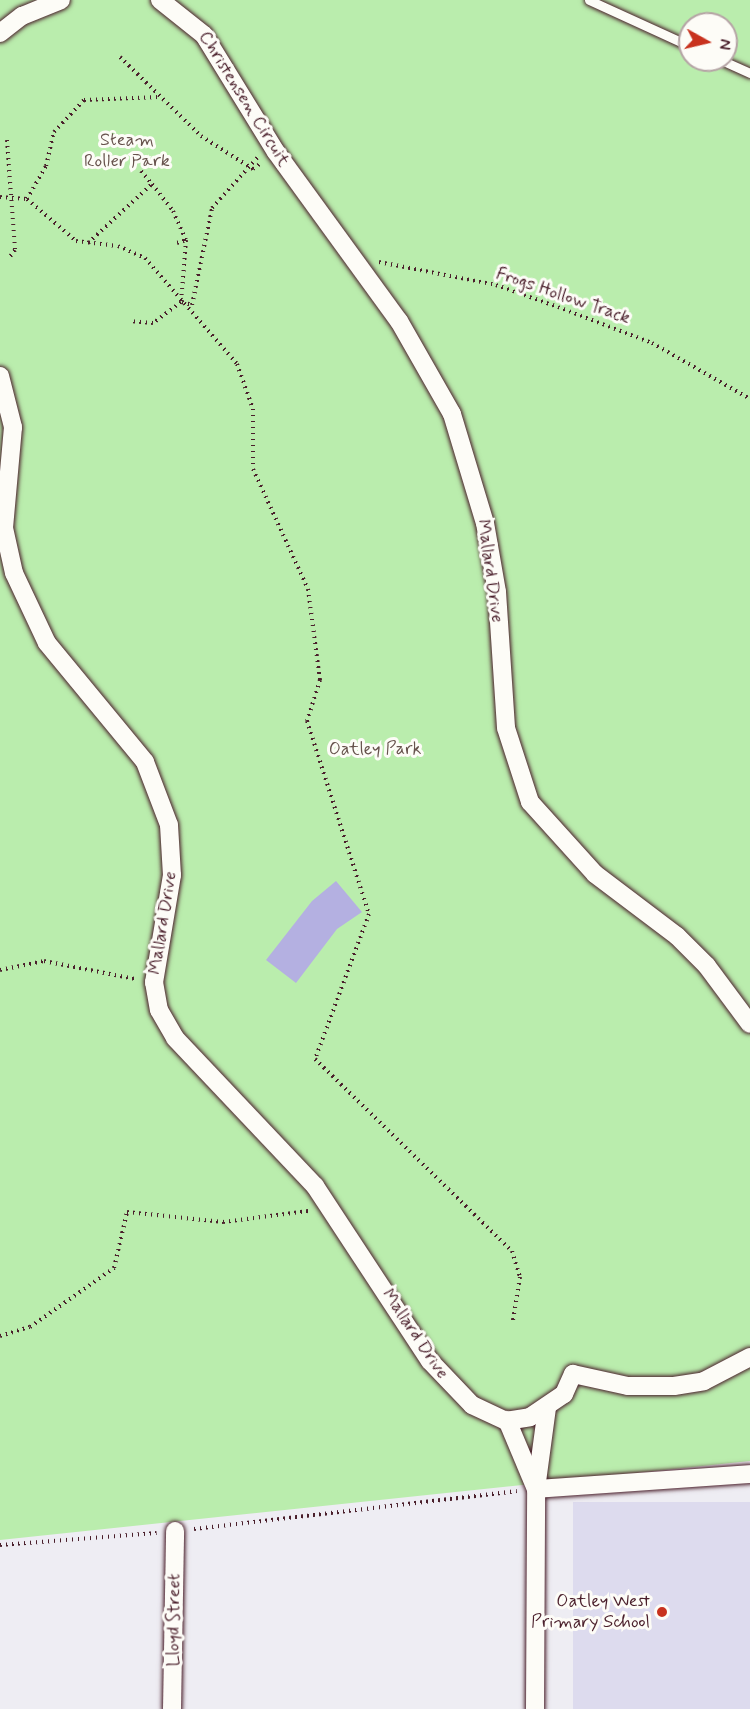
<!DOCTYPE html>
<html>
<head>
<meta charset="utf-8">
<style>
  body { margin:0 }
  #map { position:relative; width:750px; height:1709px; overflow:hidden; background:#eeedf3; font-family:Mynerve,sans-serif }
  div>[style] { position:absolute }
  .built>* { inset:0; background:#dddbee; transform-origin:0 0 }
  .green>* { inset:0; background:#baedad }
  .building>* { inset:0; background:#b4b0e1 }
  .path>* { height:4px; margin-top:-2px; transform-origin:0; background:repeating-linear-gradient(90deg,#4a1f2b 0 1.5px,transparent 0 6px) }
  .roads { filter:drop-shadow(0 0 2px #4a1f2b) drop-shadow(0 0 2px #4a1f2b) }
  .service>* { height:9px; margin:-4.5px; padding:0 4.5px; transform-origin:4.5px; border-radius:4.5px; background:#fdfcf7 }
  .minor>* { height:18px; margin:-9px; padding:0 9px; transform-origin:9px; border-radius:9px; background:#fdfcf7 }
  .dots>* { width:16px; height:16px; translate:-50% -50%; box-sizing:border-box; border:3px solid #fdfcf7; border-radius:50% }
  span { translate:-50% -50%; white-space:nowrap; text-align:center; line-height:1.15; -webkit-text-stroke:6px #fdfcf7; paint-order:stroke }
  .street-label { font-size:18px; color:#4a1f2b }
  .park-label { font-size:18px; color:#66524c }
  .poi-label { font-size:18px; color:#4a1f2b }
  .right { translate:-100% -50%; text-align:right }
  .north { position:absolute; left:678px; top:12px; width:60px; height:60px; box-sizing:border-box; background:#fdfcf7; border:2px solid #b5a4a5; border-radius:50%; rotate:98deg; font-size:16px; font-weight:700; line-height:24px; text-align:center; color:#4a1f2b }
  .north::after { content:''; display:block; margin:auto; width:21px; height:27px; background:#c8321e; clip-path:polygon(50% 0,100% 100%,50% 72%,0 100%) }
</style>
</head>
<body>
<div id="map">
  <div class="built">
    <i style="left:750px;top:1502px;width:207px;height:177px;rotate:90deg"></i>
  </div>
  <div class="green">
    <i style="clip-path:polygon(evenodd,0 0,750px 0,750px 1461px,0 1540px,0 0,690px 24px,726px 24px,726px 60px,690px 60px,690px 24px)"></i>
  </div>
  <div class="building">
    <i style="clip-path:polygon(336px 881px,362px 912px,337px 929px,296px 983px,266px 960px,312px 901px)"></i>
  </div>
  <div class="path">
    <i style="left:120px;top:57px;width:113px;rotate:44.3deg"></i>
    <i style="left:201px;top:136px;width:62px;rotate:32.4deg"></i>
    <i style="left:253px;top:169px;width:9px;rotate:-36deg"></i>
    <i style="left:7px;top:140px;width:110px;rotate:85.8deg"></i>
    <i style="left:15px;top:250px;width:10px;rotate:127deg"></i>
    <i style="left:141px;top:171px;width:17px;rotate:50deg"></i>
    <i style="left:0;top:197px;width:27px;rotate:4deg"></i>
    <i style="left:27px;top:199px;width:65px;rotate:40.6deg"></i>
    <i style="left:76px;top:241px;width:42px;rotate:6.8deg"></i>
    <i style="left:118px;top:246px;width:30px;rotate:24deg"></i>
    <i style="left:145px;top:258px;width:140px;rotate:49deg"></i>
    <i style="left:237px;top:364px;width:48px;rotate:70.4deg"></i>
    <i style="left:253px;top:409px;width:60px;rotate:90deg"></i>
    <i style="left:253px;top:469px;width:132px;rotate:65.4deg"></i>
    <i style="left:308px;top:589px;width:92px;rotate:82.5deg"></i>
    <i style="left:320px;top:680px;width:43px;rotate:107.6deg"></i>
    <i style="left:307px;top:721px;width:203px;rotate:72.2deg"></i>
    <i style="left:369px;top:914px;width:155px;rotate:110.4deg"></i>
    <i style="left:315px;top:1059px;width:275px;rotate:44.3deg"></i>
    <i style="left:512px;top:1251px;width:27px;rotate:73deg"></i>
    <i style="left:520px;top:1277px;width:44px;rotate:99.2deg"></i>
    <i style="left:27px;top:199px;width:38px;rotate:-60deg"></i>
    <i style="left:46px;top:166px;width:35px;rotate:-77deg"></i>
    <i style="left:54px;top:132px;width:44px;rotate:-46.8deg"></i>
    <i style="left:84px;top:100px;width:74px;rotate:-2.3deg"></i>
    <i style="left:88px;top:243px;width:87px;rotate:-42.7deg"></i>
    <i style="left:152px;top:184px;width:34px;rotate:52deg"></i>
    <i style="left:173px;top:211px;width:32px;rotate:66deg"></i>
    <i style="left:186px;top:240px;width:62px;rotate:94.6deg"></i>
    <i style="left:181px;top:302px;width:35px;rotate:143deg"></i>
    <i style="left:153px;top:323px;width:21px;rotate:-175deg"></i>
    <i style="left:177px;top:243px;width:9px;rotate:-18deg"></i>
    <i style="left:379px;top:262px;width:119px;rotate:11.1deg"></i>
    <i style="left:496px;top:285px;width:66px;rotate:19.5deg"></i>
    <i style="left:558px;top:307px;width:101px;rotate:21deg"></i>
    <i style="left:652px;top:343px;width:113px;rotate:29.7deg"></i>
    <i style="left:182px;top:302px;width:10px;rotate:17deg"></i>
    <i style="left:192px;top:305px;width:99px;rotate:-78.3deg"></i>
    <i style="left:212px;top:208px;width:69px;rotate:-48deg"></i>
    <i style="left:0;top:970px;width:45px;rotate:-11.6deg"></i>
    <i style="left:44px;top:961px;width:93px;rotate:11.2deg"></i>
    <i style="left:0;top:1336px;width:31px;rotate:-17deg"></i>
    <i style="left:30px;top:1327px;width:103px;rotate:-35.1deg"></i>
    <i style="left:114px;top:1268px;width:57px;rotate:-76.9deg"></i>
    <i style="left:127px;top:1212px;width:97px;rotate:5.9deg"></i>
    <i style="left:223px;top:1222px;width:86px;rotate:-7.4deg"></i>
    <i style="left:194px;top:1529px;width:325px;rotate:-6.7deg"></i>
    <i style="left:0;top:1545px;width:157px;rotate:-4.4deg"></i>
  </div>
  <div class="roads">
    <div class="service">
      <i style="left:589px;top:0;width:111px;rotate:24.5deg"></i>
      <i style="left:721px;top:60px;width:32px;rotate:24deg"></i>
    </div>
    <div class="minor">
      <i style="left:160px;top:0;width:56px;rotate:38.5deg"></i>
      <i style="left:204px;top:35px;width:137px;rotate:58.4deg"></i>
      <i style="left:276px;top:152px;width:209px;rotate:54deg"></i>
      <i style="left:399px;top:321px;width:107px;rotate:60.3deg"></i>
      <i style="left:452px;top:414px;width:114px;rotate:73.2deg"></i>
      <i style="left:485px;top:523px;width:70px;rotate:80.1deg"></i>
      <i style="left:497px;top:592px;width:136px;rotate:86.2deg"></i>
      <i style="left:506px;top:728px;width:78px;rotate:72deg"></i>
      <i style="left:530px;top:802px;width:97px;rotate:47.9deg"></i>
      <i style="left:595px;top:874px;width:103px;rotate:37.1deg"></i>
      <i style="left:677px;top:936px;width:42px;rotate:45deg"></i>
      <i style="left:707px;top:966px;width:72px;rotate:53.4deg"></i>
      <i style="left:0;top:33px;width:28px;rotate:-38deg"></i>
      <i style="left:22px;top:16px;width:42px;rotate:-22.3deg"></i>
      <i style="left:0;top:376px;width:53px;rotate:75.7deg"></i>
      <i style="left:13px;top:427px;width:101px;rotate:95.1deg"></i>
      <i style="left:4px;top:528px;width:46px;rotate:77.5deg"></i>
      <i style="left:14px;top:573px;width:77px;rotate:64.8deg"></i>
      <i style="left:47px;top:643px;width:154px;rotate:50.5deg"></i>
      <i style="left:145px;top:762px;width:67px;rotate:69.1deg"></i>
      <i style="left:169px;top:825px;width:50px;rotate:86.6deg"></i>
      <i style="left:172px;top:875px;width:109px;rotate:99.5deg"></i>
      <i style="left:154px;top:982px;width:28px;rotate:80deg"></i>
      <i style="left:159px;top:1010px;width:32px;rotate:60deg"></i>
      <i style="left:175px;top:1038px;width:204px;rotate:46.6deg"></i>
      <i style="left:315px;top:1186px;width:209px;rotate:56.7deg"></i>
      <i style="left:430px;top:1361px;width:61px;rotate:46.3deg"></i>
      <i style="left:472px;top:1405px;width:38px;rotate:25deg"></i>
      <i style="left:506px;top:1421px;width:24px;rotate:-9deg"></i>
      <i style="left:530px;top:1417px;width:41px;rotate:-34.1deg"></i>
      <i style="left:564px;top:1394px;width:22px;rotate:-66deg"></i>
      <i style="left:573px;top:1374px;width:56px;rotate:12.3deg"></i>
      <i style="left:628px;top:1386px;width:46px"></i>
      <i style="left:674px;top:1386px;width:30px;rotate:-9deg"></i>
      <i style="left:704px;top:1381px;width:52px;rotate:-27.6deg"></i>
      <i style="left:507px;top:1420px;width:73px;rotate:67.3deg"></i>
      <i style="left:536px;top:1489px;width:215px;rotate:-4deg"></i>
      <i style="left:172px;top:1709px;width:178px;rotate:-89deg"></i>
      <i style="left:535px;top:1709px;width:220px;rotate:-89.7deg"></i>
      <i style="left:536px;top:1489px;width:82px;rotate:-82.3deg"></i>
    </div>
  </div>
  <div class="dots">
    <i style="left:662px;top:1612px;background:#c8321e"></i>
  </div>
  <div class="street-label">
    <span style="left:244px;top:99px;rotate:58deg">Christensen Circuit</span>
    <span style="left:563px;top:296px;rotate:19deg">Frogs Hollow Track</span>
    <span style="left:490px;top:571px;rotate:82deg">Mallard Drive</span>
    <span style="left:163px;top:923px;rotate:-81deg">Mallard Drive</span>
    <span style="left:415px;top:1334px;rotate:56deg">Mallard Drive</span>
    <span style="left:174px;top:1620px;rotate:-89deg">Lloyd Street</span>
  </div>
  <div class="park-label">
    <span style="left:127px;top:151px">Steam<br>Roller Park</span>
    <span style="left:375px;top:749px">Oatley Park</span>
  </div>
  <div class="poi-label">
    <span class="right" style="left:650px;top:1612px">Oatley West<br>Primary School</span>
  </div>
  <div class="north">N</div>
</div>
</body>
</html>
